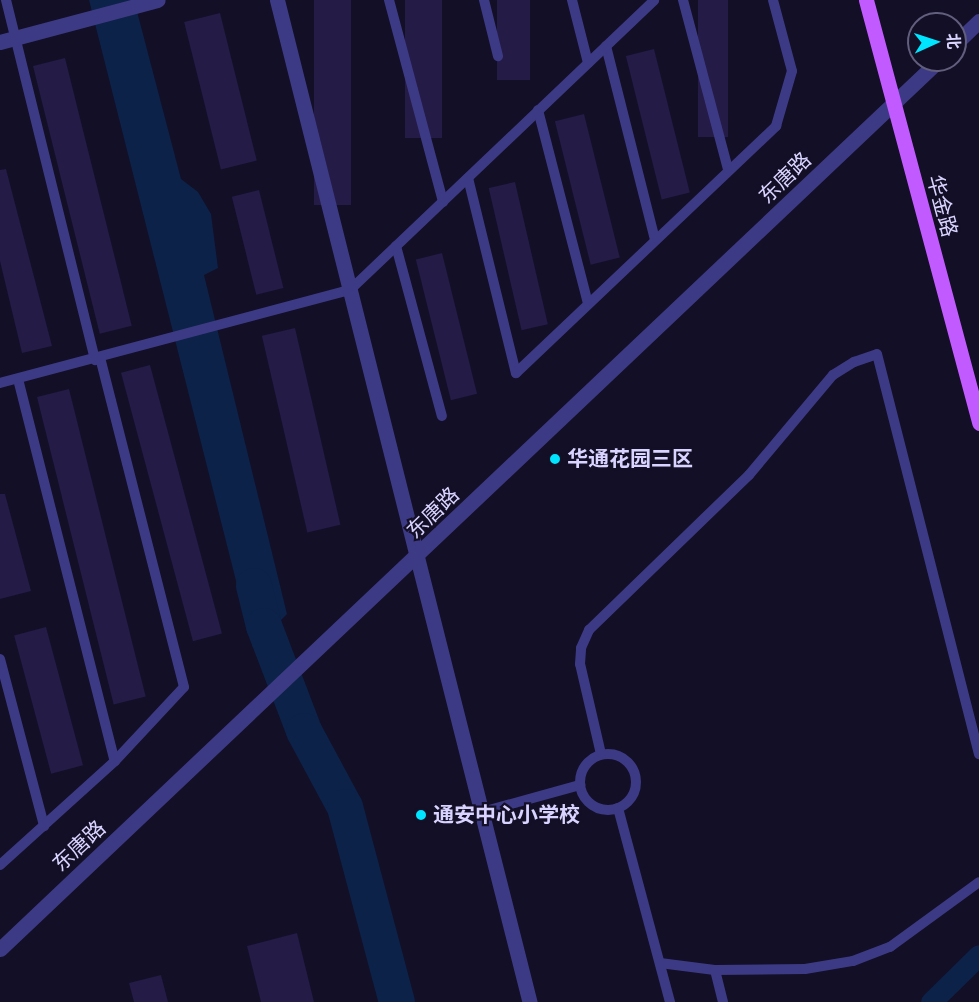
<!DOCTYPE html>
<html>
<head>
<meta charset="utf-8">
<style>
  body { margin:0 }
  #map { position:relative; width:979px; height:1002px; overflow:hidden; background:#130f26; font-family:"Fira Sans Condensed","Noto Sans SC",sans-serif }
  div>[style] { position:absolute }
  .water>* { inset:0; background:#0c2248 }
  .canal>* { height:21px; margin:-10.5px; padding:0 10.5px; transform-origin:10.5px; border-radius:10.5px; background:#0c2248 }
  .river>* { height:36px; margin:-18px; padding:0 18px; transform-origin:18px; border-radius:18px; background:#0c2248 }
  .building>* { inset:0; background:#241b47; transform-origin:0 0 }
  .service>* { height:10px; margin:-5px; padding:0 5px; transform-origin:5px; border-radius:5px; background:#3d3a85 }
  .service>.ring { margin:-5px; padding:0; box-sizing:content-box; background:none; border:10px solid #3d3a85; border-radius:50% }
  .minor>* { height:15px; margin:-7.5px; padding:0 7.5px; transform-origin:7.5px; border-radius:7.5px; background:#3d3a85 }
  .tertiary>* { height:15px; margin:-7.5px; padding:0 7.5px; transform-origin:7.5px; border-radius:7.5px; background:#3d3a85 }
  .primary>* { height:15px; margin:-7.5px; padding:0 7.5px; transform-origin:7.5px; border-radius:7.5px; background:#c25bff }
  .dots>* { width:16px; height:16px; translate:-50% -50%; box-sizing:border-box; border:3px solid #130f26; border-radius:50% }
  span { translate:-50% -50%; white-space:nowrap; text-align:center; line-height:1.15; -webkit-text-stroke:4.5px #130f26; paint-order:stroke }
  .street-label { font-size:21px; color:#d9d4ff }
  .poi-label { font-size:21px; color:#d9d4ff; font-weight:700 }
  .left { translate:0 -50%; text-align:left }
  .north { position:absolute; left:907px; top:12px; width:60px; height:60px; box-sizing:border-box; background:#130f26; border:2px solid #625e7d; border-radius:50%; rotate:87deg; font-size:16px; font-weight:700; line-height:24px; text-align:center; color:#d9d4ff }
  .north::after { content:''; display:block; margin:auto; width:21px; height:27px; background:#00e5ff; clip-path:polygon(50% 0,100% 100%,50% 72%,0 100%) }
</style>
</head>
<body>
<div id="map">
  <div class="water">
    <i style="clip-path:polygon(89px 0,134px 0,181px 179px,198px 192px,211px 214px,218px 268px,204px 275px,287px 614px,253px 648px)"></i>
  </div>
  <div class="canal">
    <i style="left:931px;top:1002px;width:67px;rotate:-44.4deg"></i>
  </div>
  <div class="river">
    <i style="left:254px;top:586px;width:41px;rotate:76deg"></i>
    <i style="left:264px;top:626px;width:112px;rotate:69.1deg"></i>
    <i style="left:304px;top:731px;width:86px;rotate:61.7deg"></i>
    <i style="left:345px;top:807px;width:202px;rotate:75.1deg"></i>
  </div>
  <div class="building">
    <i style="left:314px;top:0;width:37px;height:205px"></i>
    <i style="left:405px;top:0;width:37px;height:138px"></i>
    <i style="left:497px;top:0;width:33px;height:80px"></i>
    <i style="left:698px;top:0;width:30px;height:137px"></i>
    <i style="left:220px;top:13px;width:152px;height:37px;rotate:76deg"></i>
    <i style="left:654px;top:49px;width:148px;height:29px;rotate:76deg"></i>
    <i style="left:65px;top:58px;width:276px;height:33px;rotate:76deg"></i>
    <i style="left:584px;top:114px;width:148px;height:30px;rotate:76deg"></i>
    <i style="clip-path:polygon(6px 169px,52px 346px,22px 353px,0 261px,0 170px)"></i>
    <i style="left:515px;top:182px;width:146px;height:27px;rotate:77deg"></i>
    <i style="left:259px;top:190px;width:101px;height:28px;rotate:76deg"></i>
    <i style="left:442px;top:253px;width:145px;height:27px;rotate:76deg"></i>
    <i style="left:295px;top:328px;width:202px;height:34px;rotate:77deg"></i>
    <i style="left:150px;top:365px;width:278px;height:30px;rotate:75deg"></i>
    <i style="left:69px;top:389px;width:317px;height:33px;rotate:76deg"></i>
    <i style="clip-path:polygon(0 494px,5px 494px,31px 591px,0 599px)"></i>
    <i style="left:46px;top:627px;width:143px;height:33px;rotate:75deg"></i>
    <i style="clip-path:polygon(297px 933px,314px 1002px,261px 1002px,247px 946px)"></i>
    <i style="clip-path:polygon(161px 975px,168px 1002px,134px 1002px,129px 983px)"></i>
  </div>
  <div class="service">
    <i style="left:6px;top:0;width:371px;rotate:76.1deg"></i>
    <i style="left:389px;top:0;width:209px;rotate:75deg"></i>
    <i style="left:484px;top:0;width:58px;rotate:76deg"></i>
    <i style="left:572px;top:0;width:65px;rotate:75.7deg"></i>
    <i style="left:683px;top:0;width:175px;rotate:75.1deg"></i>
    <i style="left:606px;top:46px;width:199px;rotate:75.8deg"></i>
    <i style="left:538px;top:110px;width:200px;rotate:75.5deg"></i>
    <i style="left:468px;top:178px;width:201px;rotate:76.2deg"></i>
    <i style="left:516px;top:373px;width:359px;rotate:-43.5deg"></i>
    <i style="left:776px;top:126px;width:57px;rotate:-73.8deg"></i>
    <i style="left:792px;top:71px;width:73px;rotate:-105deg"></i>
    <i style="left:396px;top:246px;width:176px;rotate:74.9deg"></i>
    <i style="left:18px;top:379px;width:394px;rotate:75.8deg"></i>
    <i style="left:0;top:383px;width:362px;rotate:-14.9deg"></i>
    <i style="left:350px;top:290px;width:420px;rotate:-43.6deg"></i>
    <i style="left:0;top:659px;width:173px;rotate:75.2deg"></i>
    <i class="ring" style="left:580px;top:754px;width:46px;height:46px"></i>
    <i style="left:601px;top:754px;width:92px;rotate:-103.1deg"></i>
    <i style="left:580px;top:664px;width:16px;rotate:-86deg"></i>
    <i style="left:581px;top:648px;width:20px;rotate:-66deg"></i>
    <i style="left:589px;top:630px;width:223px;rotate:-44.1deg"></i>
    <i style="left:749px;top:475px;width:131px;rotate:-50deg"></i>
    <i style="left:833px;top:375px;width:25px;rotate:-32deg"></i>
    <i style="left:854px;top:362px;width:24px;rotate:-19deg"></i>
    <i style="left:877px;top:354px;width:413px;rotate:75.7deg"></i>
    <i style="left:618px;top:808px;width:201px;rotate:75deg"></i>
    <i style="left:482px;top:812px;width:102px;rotate:-15.4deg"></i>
    <i style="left:0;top:865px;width:155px;rotate:-42.1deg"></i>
    <i style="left:115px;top:761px;width:101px;rotate:-47deg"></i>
    <i style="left:184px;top:687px;width:340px;rotate:-104.3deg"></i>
    <i style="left:660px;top:963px;width:55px;rotate:7.3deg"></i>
    <i style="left:715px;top:970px;width:90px;rotate:-0.6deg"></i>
    <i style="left:805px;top:969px;width:49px;rotate:-9.5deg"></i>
    <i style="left:853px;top:961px;width:40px;rotate:-21deg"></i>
    <i style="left:890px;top:947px;width:110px;rotate:-36.1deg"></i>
    <i style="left:715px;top:970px;width:33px;rotate:76deg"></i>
  </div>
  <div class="minor">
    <i style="left:277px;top:0;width:574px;rotate:75.89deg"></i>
    <i style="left:0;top:42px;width:163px;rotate:-14.9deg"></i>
  </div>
  <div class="tertiary">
    <i style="left:955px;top:44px;width:33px;rotate:-44deg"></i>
    <i style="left:417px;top:557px;width:459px;rotate:75.8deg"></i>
    <i style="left:0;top:949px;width:1293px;rotate:-43.43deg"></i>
  </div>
  <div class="primary">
    <i style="left:866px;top:0;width:438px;rotate:75deg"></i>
  </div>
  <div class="dots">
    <i style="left:555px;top:459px;background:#00e5ff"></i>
    <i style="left:421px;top:815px;background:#00e5ff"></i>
  </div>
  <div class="street-label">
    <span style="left:785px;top:178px;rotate:-44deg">东唐路</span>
    <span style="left:942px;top:206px;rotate:75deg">华金路</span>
    <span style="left:433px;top:513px;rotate:-44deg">东唐路</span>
    <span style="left:79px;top:846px;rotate:-43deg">东唐路</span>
  </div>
  <div class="poi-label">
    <span class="left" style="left:567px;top:459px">华通花园三区</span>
    <span class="left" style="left:433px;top:815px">通安中心小学校</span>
  </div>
  <div class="north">北</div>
</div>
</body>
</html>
